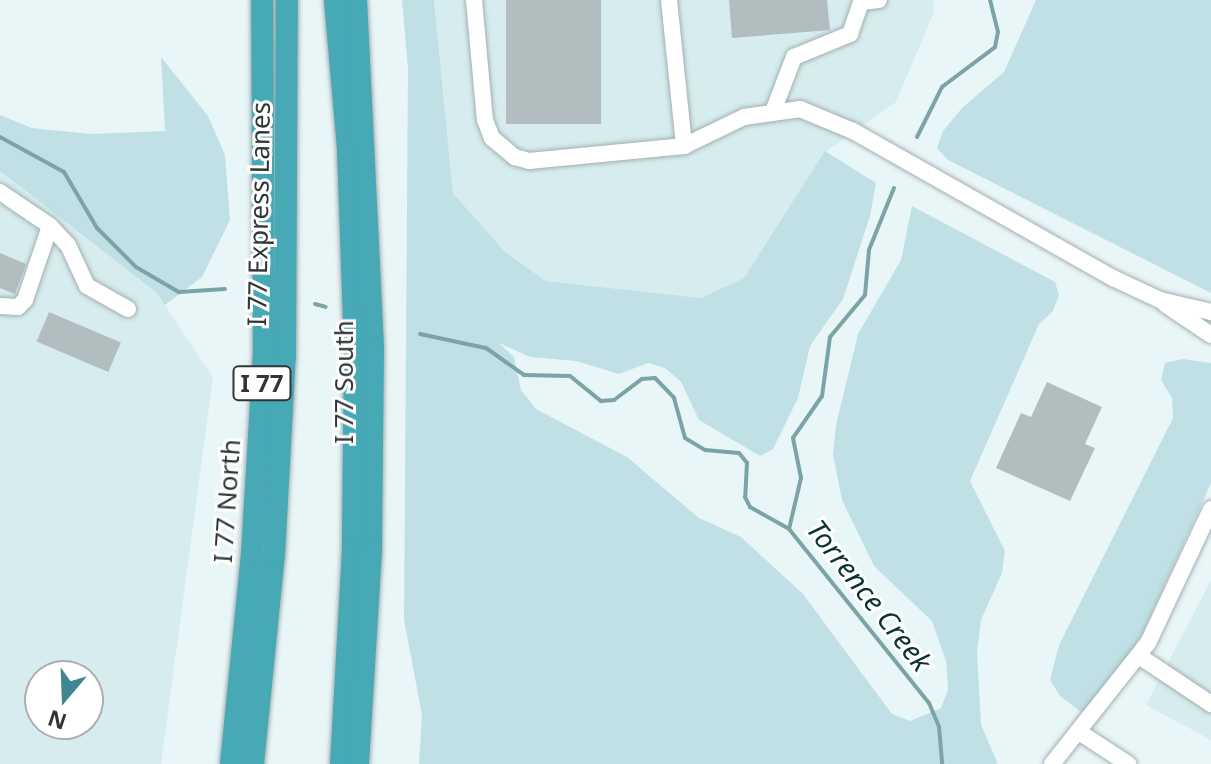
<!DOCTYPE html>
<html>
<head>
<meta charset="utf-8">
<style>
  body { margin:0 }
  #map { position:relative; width:1211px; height:764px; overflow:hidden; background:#e9f6f8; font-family:"Noto Sans",sans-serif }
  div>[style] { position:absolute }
  .built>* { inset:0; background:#d6ecef }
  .green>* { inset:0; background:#c0e0e5 }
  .stream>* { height:4px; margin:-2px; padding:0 2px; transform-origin:2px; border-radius:2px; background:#7da3a9 }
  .building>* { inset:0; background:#b1bdbf; transform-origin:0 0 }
  .roads { filter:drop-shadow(0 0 2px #a3afb1) drop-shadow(0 0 2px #a3afb1) }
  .minor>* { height:16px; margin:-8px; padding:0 8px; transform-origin:8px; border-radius:8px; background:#fff }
  .highway>* { height:22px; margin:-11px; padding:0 11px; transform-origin:11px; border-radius:11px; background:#47a8b6 }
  span { translate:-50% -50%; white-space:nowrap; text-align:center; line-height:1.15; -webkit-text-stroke:6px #fff; paint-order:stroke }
  .shield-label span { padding:2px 6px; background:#fff; border:2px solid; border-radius:6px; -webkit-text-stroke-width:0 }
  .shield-label { font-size:24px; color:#303536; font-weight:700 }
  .street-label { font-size:26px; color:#303536 }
  .water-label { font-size:28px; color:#093136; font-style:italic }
  .north { position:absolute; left:24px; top:660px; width:80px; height:80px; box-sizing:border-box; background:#fff; border:2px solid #acaeaf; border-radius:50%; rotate:199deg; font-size:22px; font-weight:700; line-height:32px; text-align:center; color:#303536 }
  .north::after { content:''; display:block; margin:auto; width:28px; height:36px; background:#408690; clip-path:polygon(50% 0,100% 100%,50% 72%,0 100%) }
</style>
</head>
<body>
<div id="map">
  <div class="built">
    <i style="clip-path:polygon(434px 0,933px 0,934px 12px,896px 102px,825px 152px,744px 278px,701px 298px,546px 281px,505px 252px,453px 193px)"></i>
    <i style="clip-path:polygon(evenodd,0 171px,157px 293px,213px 377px,161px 764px,0 764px,0 171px,40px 676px,88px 676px,88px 724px,40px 724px,40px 676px)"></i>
    <i style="clip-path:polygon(1211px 580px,1211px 740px,1146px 705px)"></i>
  </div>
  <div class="green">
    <i style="clip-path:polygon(402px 0,434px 0,453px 193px,505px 252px,546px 281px,701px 298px,744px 278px,825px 151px,876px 183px,870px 216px,843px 299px,810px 346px,798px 398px,773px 449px,760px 456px,699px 420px,681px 382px,665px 368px,648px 363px,619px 374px,576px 361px,530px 357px,499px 343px,514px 357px,521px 390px,536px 409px,627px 457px,699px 518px,741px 537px,803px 594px,892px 714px,910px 721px,941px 708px,948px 690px,946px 661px,932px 621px,874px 566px,842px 500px,833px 455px,836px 425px,858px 334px,901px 260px,912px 206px,1055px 282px,1059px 295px,1053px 311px,1039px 324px,970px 481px,1005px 551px,1002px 573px,981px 620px,977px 651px,981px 725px,998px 764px,419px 764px,422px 715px,404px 620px,408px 69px)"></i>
    <i style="clip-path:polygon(1036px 0,1211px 0,1211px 293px,948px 160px,937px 148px,943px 131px,962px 108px,1004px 72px)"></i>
    <i style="clip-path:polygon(161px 57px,208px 116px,225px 155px,230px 220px,202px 277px,165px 305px,157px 293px,0 171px,0 115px,32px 128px,91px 134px,165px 131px)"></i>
    <i style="clip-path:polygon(1183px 359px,1211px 363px,1211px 483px,1143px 633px,1113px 678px,1081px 712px,1060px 696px,1050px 680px,1059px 645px,1173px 418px,1172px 398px,1161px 380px,1165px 363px)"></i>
  </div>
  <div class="stream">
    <i style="left:0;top:137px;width:73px;rotate:28.7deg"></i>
    <i style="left:64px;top:172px;width:65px;rotate:59.5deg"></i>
    <i style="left:97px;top:228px;width:55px;rotate:45deg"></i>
    <i style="left:136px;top:267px;width:50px;rotate:30.2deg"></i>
    <i style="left:179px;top:292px;width:46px;rotate:-3.7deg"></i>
    <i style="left:917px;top:137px;width:56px;rotate:-63.4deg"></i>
    <i style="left:942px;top:87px;width:66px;rotate:-37deg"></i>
    <i style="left:995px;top:47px;width:15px;rotate:-79deg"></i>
    <i style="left:998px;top:32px;width:33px;rotate:-104deg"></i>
    <i style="left:894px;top:188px;width:67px;rotate:112deg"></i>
    <i style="left:869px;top:250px;width:45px;rotate:95.1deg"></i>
    <i style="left:865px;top:295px;width:55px;rotate:129.8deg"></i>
    <i style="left:830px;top:337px;width:60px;rotate:97.7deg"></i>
    <i style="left:822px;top:396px;width:51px;rotate:124.6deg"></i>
    <i style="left:793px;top:438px;width:41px;rotate:78.7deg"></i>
    <i style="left:801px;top:478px;width:52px;rotate:103.2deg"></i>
    <i style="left:789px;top:529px;width:223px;rotate:51.2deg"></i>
    <i style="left:929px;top:703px;width:26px;rotate:67deg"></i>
    <i style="left:939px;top:727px;width:37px;rotate:85deg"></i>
    <i style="left:315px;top:304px;width:11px;rotate:15deg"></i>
    <i style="left:420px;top:334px;width:67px;rotate:12deg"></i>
    <i style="left:486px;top:348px;width:47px;rotate:35.4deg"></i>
    <i style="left:524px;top:375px;width:46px;rotate:1.2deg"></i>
    <i style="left:570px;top:376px;width:40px;rotate:39deg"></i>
    <i style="left:601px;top:401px;width:13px;rotate:-4deg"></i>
    <i style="left:614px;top:400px;width:35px;rotate:-37deg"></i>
    <i style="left:642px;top:379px;width:13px;rotate:-4deg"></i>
    <i style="left:655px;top:378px;width:28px;rotate:46deg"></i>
    <i style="left:674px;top:398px;width:41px;rotate:74.6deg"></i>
    <i style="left:685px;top:438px;width:23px;rotate:31deg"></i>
    <i style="left:705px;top:450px;width:34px;rotate:5deg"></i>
    <i style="left:739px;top:453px;width:13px;rotate:51deg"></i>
    <i style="left:747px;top:463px;width:34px;rotate:93deg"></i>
    <i style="left:745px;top:497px;width:11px;rotate:63deg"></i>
    <i style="left:750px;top:507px;width:45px;rotate:29.4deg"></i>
  </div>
  <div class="building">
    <i style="left:506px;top:0;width:95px;height:124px"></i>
    <i style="clip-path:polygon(729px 0,827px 0,830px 30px,732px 38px)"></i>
    <i style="clip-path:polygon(0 253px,26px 264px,15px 294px,0 288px)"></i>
    <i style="left:49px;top:312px;width:78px;height:32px;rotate:23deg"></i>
    <i style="clip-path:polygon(1047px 382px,1102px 407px,1085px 444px,1095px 448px,1070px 501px,996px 468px,1021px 413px,1031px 417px)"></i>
  </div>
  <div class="roads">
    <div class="minor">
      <i style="left:474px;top:0;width:121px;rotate:84.8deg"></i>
      <i style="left:485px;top:120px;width:19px;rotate:69deg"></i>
      <i style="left:492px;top:138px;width:30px;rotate:40deg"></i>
      <i style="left:515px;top:157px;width:15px;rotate:16deg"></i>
      <i style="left:529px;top:161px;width:156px;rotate:-5.5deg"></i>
      <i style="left:684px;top:146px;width:67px;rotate:-25.8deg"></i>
      <i style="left:744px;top:117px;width:57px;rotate:-8.1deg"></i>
      <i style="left:800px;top:109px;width:57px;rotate:22.5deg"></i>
      <i style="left:853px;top:131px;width:299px;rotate:29.5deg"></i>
      <i style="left:1113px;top:278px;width:52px;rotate:25.1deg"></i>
      <i style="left:1160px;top:300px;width:52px;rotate:13.2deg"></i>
      <i style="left:669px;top:0;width:147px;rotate:84.1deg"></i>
      <i style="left:774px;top:109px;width:56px;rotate:-69deg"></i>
      <i style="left:794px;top:57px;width:61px;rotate:-22.3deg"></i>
      <i style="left:850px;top:34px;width:34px;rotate:-71deg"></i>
      <i style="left:861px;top:2px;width:18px;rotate:-6deg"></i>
      <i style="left:0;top:192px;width:60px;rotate:34.2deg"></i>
      <i style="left:50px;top:226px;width:26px;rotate:47deg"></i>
      <i style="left:68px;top:245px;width:45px;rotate:65.1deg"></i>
      <i style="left:87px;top:286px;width:47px;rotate:29.3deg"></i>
      <i style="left:1165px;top:304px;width:55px;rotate:34deg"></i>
      <i style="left:0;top:306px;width:18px;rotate:3deg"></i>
      <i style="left:18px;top:307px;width:10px;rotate:-45deg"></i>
      <i style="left:25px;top:300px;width:78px;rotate:-71.3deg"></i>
      <i style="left:1139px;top:656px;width:87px;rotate:33.7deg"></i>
      <i style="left:1079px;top:732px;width:59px;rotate:33.1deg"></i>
      <i style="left:1052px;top:764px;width:154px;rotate:-51.6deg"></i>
      <i style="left:1148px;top:643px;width:148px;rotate:-64.8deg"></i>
    </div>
    <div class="highway">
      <i style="left:335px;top:0;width:150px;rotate:85deg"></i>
      <i style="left:348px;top:149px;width:200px;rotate:88deg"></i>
      <i style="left:355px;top:349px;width:201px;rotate:90.6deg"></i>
      <i style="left:353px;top:550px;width:214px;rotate:93.2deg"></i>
      <i style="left:356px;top:0;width:349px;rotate:87.2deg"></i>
      <i style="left:373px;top:349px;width:201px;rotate:90.6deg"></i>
      <i style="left:371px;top:550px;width:214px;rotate:93.5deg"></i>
      <i style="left:231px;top:764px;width:211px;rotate:-84.3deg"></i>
      <i style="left:252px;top:554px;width:200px;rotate:-86.6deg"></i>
      <i style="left:264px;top:354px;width:354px;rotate:-90.3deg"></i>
      <i style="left:253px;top:764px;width:210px;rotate:-84.3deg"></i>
      <i style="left:274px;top:555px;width:200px;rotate:-86.9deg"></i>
      <i style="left:285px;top:355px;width:355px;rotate:-89.7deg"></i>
    </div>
  </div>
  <div class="shield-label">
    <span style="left:262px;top:383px">I 77</span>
  </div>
  <div class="street-label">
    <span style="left:259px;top:214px;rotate:-89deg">I 77 Express Lanes</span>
    <span style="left:344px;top:382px;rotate:-90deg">I 77 South</span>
    <span style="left:227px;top:501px;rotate:-86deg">I 77 North</span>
  </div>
  <div class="water-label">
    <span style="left:870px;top:595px;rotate:52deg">Torrence Creek</span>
  </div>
  <div class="north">N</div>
</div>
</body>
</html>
